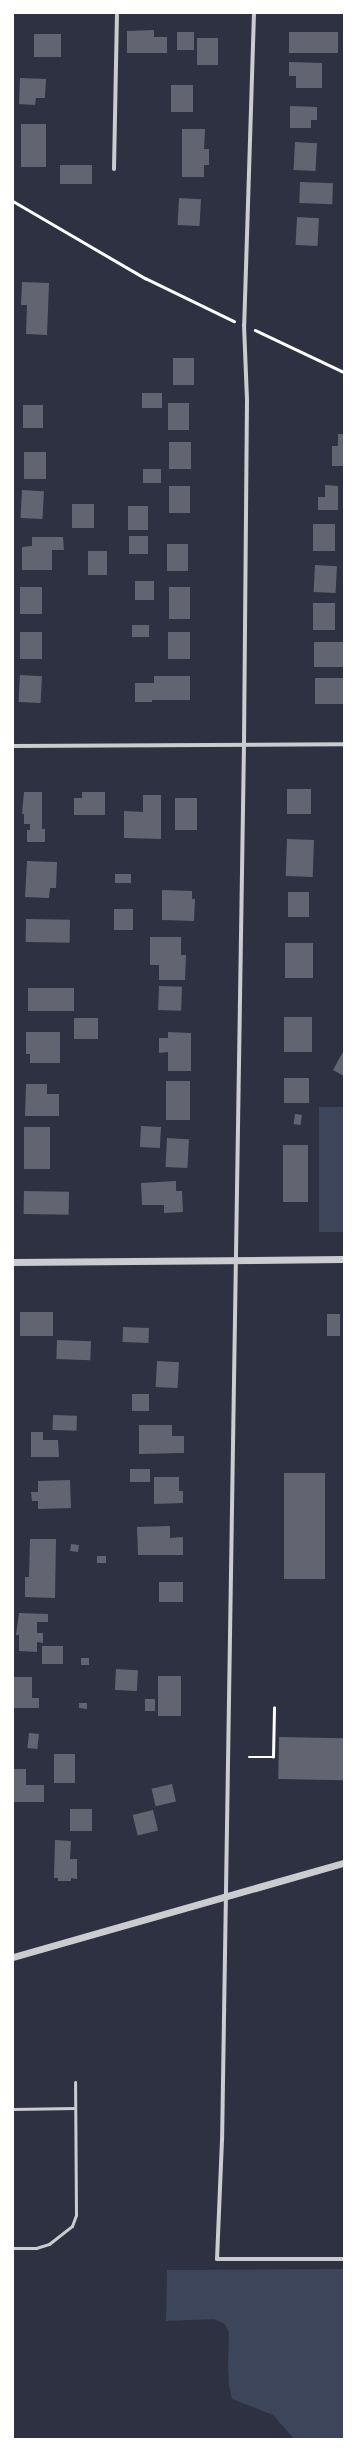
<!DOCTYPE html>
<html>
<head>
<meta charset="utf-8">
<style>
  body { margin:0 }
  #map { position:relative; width:357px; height:2452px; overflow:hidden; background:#2d3142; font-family:Barlow,sans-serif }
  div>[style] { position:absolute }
  .green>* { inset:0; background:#3c4559; transform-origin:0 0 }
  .building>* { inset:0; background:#626471; transform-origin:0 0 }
  .path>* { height:2.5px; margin:-1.25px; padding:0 1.25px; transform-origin:1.25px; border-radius:1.25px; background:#fff }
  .service>* { height:3px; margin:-1.5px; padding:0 1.5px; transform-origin:1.5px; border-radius:1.5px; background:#caccd0 }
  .minor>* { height:4px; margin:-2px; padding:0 2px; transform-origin:2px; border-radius:2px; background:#caccd0 }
  .tertiary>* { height:7px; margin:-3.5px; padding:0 3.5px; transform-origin:3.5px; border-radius:3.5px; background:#caccd0 }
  span { translate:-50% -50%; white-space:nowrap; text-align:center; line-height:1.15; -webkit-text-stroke:4px #fff; paint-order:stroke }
  .frame { position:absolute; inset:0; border:14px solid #fff; pointer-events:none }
</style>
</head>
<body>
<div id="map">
  <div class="green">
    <i style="left:319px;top:1107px;width:25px;height:125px"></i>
    <i style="clip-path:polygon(344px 2269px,344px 2439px,294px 2439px,273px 2415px,232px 2399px,229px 2386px,228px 2365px,229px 2333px,225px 2324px,214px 2319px,166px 2321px,167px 2270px)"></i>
  </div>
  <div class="building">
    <i style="clip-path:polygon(154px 30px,154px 37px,167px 37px,167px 53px,127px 53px,127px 31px)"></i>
    <i style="left:177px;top:32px;width:17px;height:18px"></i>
    <i style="left:289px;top:32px;width:49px;height:21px"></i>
    <i style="left:34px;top:34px;width:27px;height:23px"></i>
    <i style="left:197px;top:38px;width:21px;height:27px"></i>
    <i style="clip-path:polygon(289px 62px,322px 63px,322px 88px,296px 88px,296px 76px,289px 76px)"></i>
    <i style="clip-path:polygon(20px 78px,46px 79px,45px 98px,36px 98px,35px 105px,19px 104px)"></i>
    <i style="left:171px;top:85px;width:22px;height:27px"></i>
    <i style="clip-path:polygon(290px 106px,317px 107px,317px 120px,311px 120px,311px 128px,290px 128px)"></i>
    <i style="left:21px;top:124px;width:25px;height:43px"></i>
    <i style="clip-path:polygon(182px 129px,205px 129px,204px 149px,209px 149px,209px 165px,204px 165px,204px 177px,182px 177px)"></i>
    <i style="left:295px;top:142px;width:22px;height:28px;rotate:3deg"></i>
    <i style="left:92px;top:165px;width:19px;height:32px;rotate:90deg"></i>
    <i style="left:300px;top:182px;width:33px;height:21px;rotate:2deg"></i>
    <i style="left:179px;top:198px;width:22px;height:27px;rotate:3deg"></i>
    <i style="left:297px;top:217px;width:22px;height:28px;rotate:3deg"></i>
    <i style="clip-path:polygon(22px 282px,49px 283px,47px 335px,26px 334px,27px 305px,21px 305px)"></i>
    <i style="left:173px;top:358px;width:21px;height:27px"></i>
    <i style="left:142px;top:393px;width:20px;height:15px"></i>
    <i style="left:168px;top:403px;width:21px;height:27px"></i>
    <i style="left:23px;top:405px;width:20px;height:23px"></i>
    <i style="clip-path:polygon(338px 434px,344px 434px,344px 466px,332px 466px,332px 446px,338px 446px)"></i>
    <i style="left:169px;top:442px;width:22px;height:27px"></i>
    <i style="left:24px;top:452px;width:22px;height:27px"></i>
    <i style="left:143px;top:469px;width:18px;height:14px"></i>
    <i style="clip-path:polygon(325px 485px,338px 486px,338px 510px,318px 510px,318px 497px,325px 497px)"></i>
    <i style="left:169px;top:486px;width:21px;height:27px"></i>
    <i style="left:22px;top:490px;width:22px;height:28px;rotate:3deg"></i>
    <i style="left:72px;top:504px;width:22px;height:24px"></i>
    <i style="left:128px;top:506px;width:20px;height:24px"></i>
    <i style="left:313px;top:524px;width:22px;height:27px"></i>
    <i style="left:129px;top:536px;width:19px;height:18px"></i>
    <i style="clip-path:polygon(32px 537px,63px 537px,64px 550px,52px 550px,52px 570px,22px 570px,22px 547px,32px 546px)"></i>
    <i style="left:167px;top:544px;width:21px;height:27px"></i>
    <i style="left:88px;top:551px;width:19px;height:24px"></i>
    <i style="left:315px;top:565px;width:22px;height:27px;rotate:3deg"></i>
    <i style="left:135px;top:581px;width:19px;height:19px"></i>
    <i style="left:20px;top:587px;width:22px;height:27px"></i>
    <i style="left:169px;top:587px;width:21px;height:32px"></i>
    <i style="left:313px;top:603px;width:22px;height:27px"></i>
    <i style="left:132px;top:625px;width:17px;height:12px"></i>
    <i style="left:20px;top:632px;width:22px;height:27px"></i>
    <i style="left:168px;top:632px;width:22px;height:27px"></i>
    <i style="left:344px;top:642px;width:25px;height:30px;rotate:90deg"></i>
    <i style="left:20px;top:675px;width:22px;height:27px;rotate:3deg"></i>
    <i style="clip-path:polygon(154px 676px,190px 676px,190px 700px,152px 700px,152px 702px,135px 702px,135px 683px,154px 683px)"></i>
    <i style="left:315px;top:678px;width:29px;height:26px"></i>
    <i style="left:287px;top:789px;width:24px;height:25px"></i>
    <i style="clip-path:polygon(24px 792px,42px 792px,42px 829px,45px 829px,45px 842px,27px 842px,27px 830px,30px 830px,30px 824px,24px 824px,24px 814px,22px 814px)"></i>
    <i style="clip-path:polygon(82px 792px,105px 792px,105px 815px,74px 815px,74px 798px,82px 798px)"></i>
    <i style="clip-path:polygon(143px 795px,161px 795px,161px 839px,124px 838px,124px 811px,143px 812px)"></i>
    <i style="left:175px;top:798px;width:22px;height:32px"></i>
    <i style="left:287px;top:839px;width:27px;height:37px;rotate:2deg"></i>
    <i style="clip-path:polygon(27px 861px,57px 862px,56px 888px,50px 888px,49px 898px,25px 897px)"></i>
    <i style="left:115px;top:874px;width:16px;height:9px"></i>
    <i style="clip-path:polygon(162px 890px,192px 891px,192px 899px,195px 899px,194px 921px,162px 920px)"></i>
    <i style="left:288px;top:892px;width:21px;height:25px"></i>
    <i style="left:114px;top:909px;width:19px;height:21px"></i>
    <i style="left:26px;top:919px;width:44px;height:23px;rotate:1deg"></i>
    <i style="clip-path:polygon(150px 937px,181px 937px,181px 955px,186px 955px,185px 980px,159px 980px,159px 965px,150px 965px)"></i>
    <i style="left:285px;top:943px;width:28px;height:35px"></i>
    <i style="left:159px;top:986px;width:23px;height:24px;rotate:2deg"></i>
    <i style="left:28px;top:988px;width:46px;height:23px"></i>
    <i style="left:284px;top:1017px;width:28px;height:35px"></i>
    <i style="left:74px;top:1018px;width:24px;height:21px"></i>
    <i style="clip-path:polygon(26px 1032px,60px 1032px,60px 1063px,30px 1063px,30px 1054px,26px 1054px)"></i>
    <i style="clip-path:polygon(168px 1032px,191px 1033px,191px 1071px,168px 1071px,168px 1052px,159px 1053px,159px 1038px,168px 1038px)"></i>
    <i style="clip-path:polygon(344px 1050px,344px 1076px,333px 1070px)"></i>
    <i style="left:284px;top:1078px;width:25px;height:25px"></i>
    <i style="left:166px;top:1081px;width:24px;height:39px"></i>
    <i style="clip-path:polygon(26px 1084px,47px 1084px,47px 1094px,59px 1094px,59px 1116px,25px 1116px)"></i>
    <i style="left:295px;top:1114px;width:7px;height:10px;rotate:8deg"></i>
    <i style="left:141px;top:1126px;width:20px;height:21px;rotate:3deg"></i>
    <i style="left:24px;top:1127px;width:26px;height:42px"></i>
    <i style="left:167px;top:1138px;width:22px;height:29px;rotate:3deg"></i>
    <i style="left:283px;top:1145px;width:25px;height:57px"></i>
    <i style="clip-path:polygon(176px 1181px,176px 1191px,182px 1191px,183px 1212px,164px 1213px,164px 1205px,142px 1205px,141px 1183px)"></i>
    <i style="left:24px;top:1191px;width:45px;height:23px;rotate:1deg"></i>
    <i style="left:20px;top:1312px;width:33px;height:24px"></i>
    <i style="left:327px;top:1314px;width:13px;height:22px"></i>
    <i style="left:123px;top:1327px;width:26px;height:15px;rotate:2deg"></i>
    <i style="left:57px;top:1340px;width:34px;height:19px;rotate:2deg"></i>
    <i style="left:157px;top:1361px;width:22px;height:26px;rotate:3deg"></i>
    <i style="left:132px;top:1394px;width:17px;height:17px"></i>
    <i style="left:53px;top:1415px;width:24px;height:15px;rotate:2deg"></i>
    <i style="clip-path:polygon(139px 1425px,172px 1425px,172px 1436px,184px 1436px,184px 1453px,139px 1454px)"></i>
    <i style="clip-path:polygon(31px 1432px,43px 1432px,43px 1440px,58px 1440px,59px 1457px,31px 1457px)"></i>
    <i style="left:130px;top:1469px;width:20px;height:13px"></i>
    <i style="left:284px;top:1473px;width:41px;height:106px"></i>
    <i style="clip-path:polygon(154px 1477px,179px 1477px,179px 1491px,183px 1491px,183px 1503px,154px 1504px)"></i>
    <i style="clip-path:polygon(70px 1480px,71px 1508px,38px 1509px,38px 1501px,32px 1501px,31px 1492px,38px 1492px,38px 1481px)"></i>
    <i style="clip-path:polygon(170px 1526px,170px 1538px,183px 1537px,183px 1555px,138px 1555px,137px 1527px)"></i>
    <i style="clip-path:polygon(30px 1539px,56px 1539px,55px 1598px,25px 1597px,25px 1577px,29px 1577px)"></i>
    <i style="left:71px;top:1544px;width:8px;height:7px;rotate:7deg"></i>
    <i style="left:97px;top:1556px;width:9px;height:7px"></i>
    <i style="left:159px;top:1582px;width:24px;height:20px"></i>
    <i style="clip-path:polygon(19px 1613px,48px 1614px,48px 1622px,37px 1622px,37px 1633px,43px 1633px,43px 1643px,37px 1642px,37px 1652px,19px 1651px,19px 1635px,16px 1635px)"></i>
    <i style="left:42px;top:1646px;width:21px;height:18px"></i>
    <i style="left:81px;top:1658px;width:8px;height:7px"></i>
    <i style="left:116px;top:1669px;width:22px;height:21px;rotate:3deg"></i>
    <i style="left:158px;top:1676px;width:23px;height:40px"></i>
    <i style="clip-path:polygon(13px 1677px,32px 1677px,32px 1698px,39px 1698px,39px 1708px,13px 1708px)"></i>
    <i style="left:145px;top:1699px;width:10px;height:12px"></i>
    <i style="clip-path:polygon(79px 1703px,87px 1703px,87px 1709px,79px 1708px)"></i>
    <i style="left:29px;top:1733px;width:10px;height:15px;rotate:6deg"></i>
    <i style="left:279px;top:1737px;width:65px;height:42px;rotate:1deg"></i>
    <i style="left:54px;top:1754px;width:21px;height:29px"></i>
    <i style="clip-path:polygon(13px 1769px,26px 1769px,26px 1785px,44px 1785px,44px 1802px,13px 1802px)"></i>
    <i style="left:172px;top:1784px;width:18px;height:21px;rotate:77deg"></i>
    <i style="left:70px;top:1809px;width:22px;height:22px"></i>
    <i style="left:153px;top:1810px;width:21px;height:21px;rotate:76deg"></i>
    <i style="clip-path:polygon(55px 1840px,71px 1841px,70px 1859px,77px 1859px,77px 1879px,71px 1878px,71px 1881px,58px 1881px,58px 1878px,54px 1878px)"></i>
  </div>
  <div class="path">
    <i style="left:13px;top:201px;width:153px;rotate:30.3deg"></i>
    <i style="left:145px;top:278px;width:99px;rotate:25.8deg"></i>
    <i style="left:255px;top:330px;width:98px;rotate:25.3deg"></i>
    <i style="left:249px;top:1757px;width:24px"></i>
    <i style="left:273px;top:1757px;width:49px;rotate:-88.8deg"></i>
  </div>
  <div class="service">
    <i style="left:13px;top:2109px;width:62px;rotate:-0.9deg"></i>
    <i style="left:13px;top:2248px;width:23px"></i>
    <i style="left:36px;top:2248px;width:14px;rotate:-17deg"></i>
    <i style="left:49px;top:2244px;width:29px;rotate:-38deg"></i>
    <i style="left:72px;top:2226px;width:12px;rotate:-70deg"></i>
    <i style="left:76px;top:2215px;width:133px;rotate:-90.4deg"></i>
  </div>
  <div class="minor">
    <i style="left:254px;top:13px;width:312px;rotate:91.8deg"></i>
    <i style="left:244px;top:325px;width:75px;rotate:87.7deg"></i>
    <i style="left:247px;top:400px;width:345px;rotate:90.5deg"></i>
    <i style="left:244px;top:745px;width:1395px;rotate:90.9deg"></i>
    <i style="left:222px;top:2140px;width:119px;rotate:92.4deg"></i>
    <i style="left:217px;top:2259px;width:127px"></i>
    <i style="left:114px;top:169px;width:156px;rotate:-88.9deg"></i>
    <i style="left:13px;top:746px;width:331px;rotate:-0.3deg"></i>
  </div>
  <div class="tertiary">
    <i style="left:13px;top:1262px;width:331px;rotate:-0.5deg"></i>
    <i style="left:13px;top:1957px;width:344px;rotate:-15.9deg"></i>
  </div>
  <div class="frame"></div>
</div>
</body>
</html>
